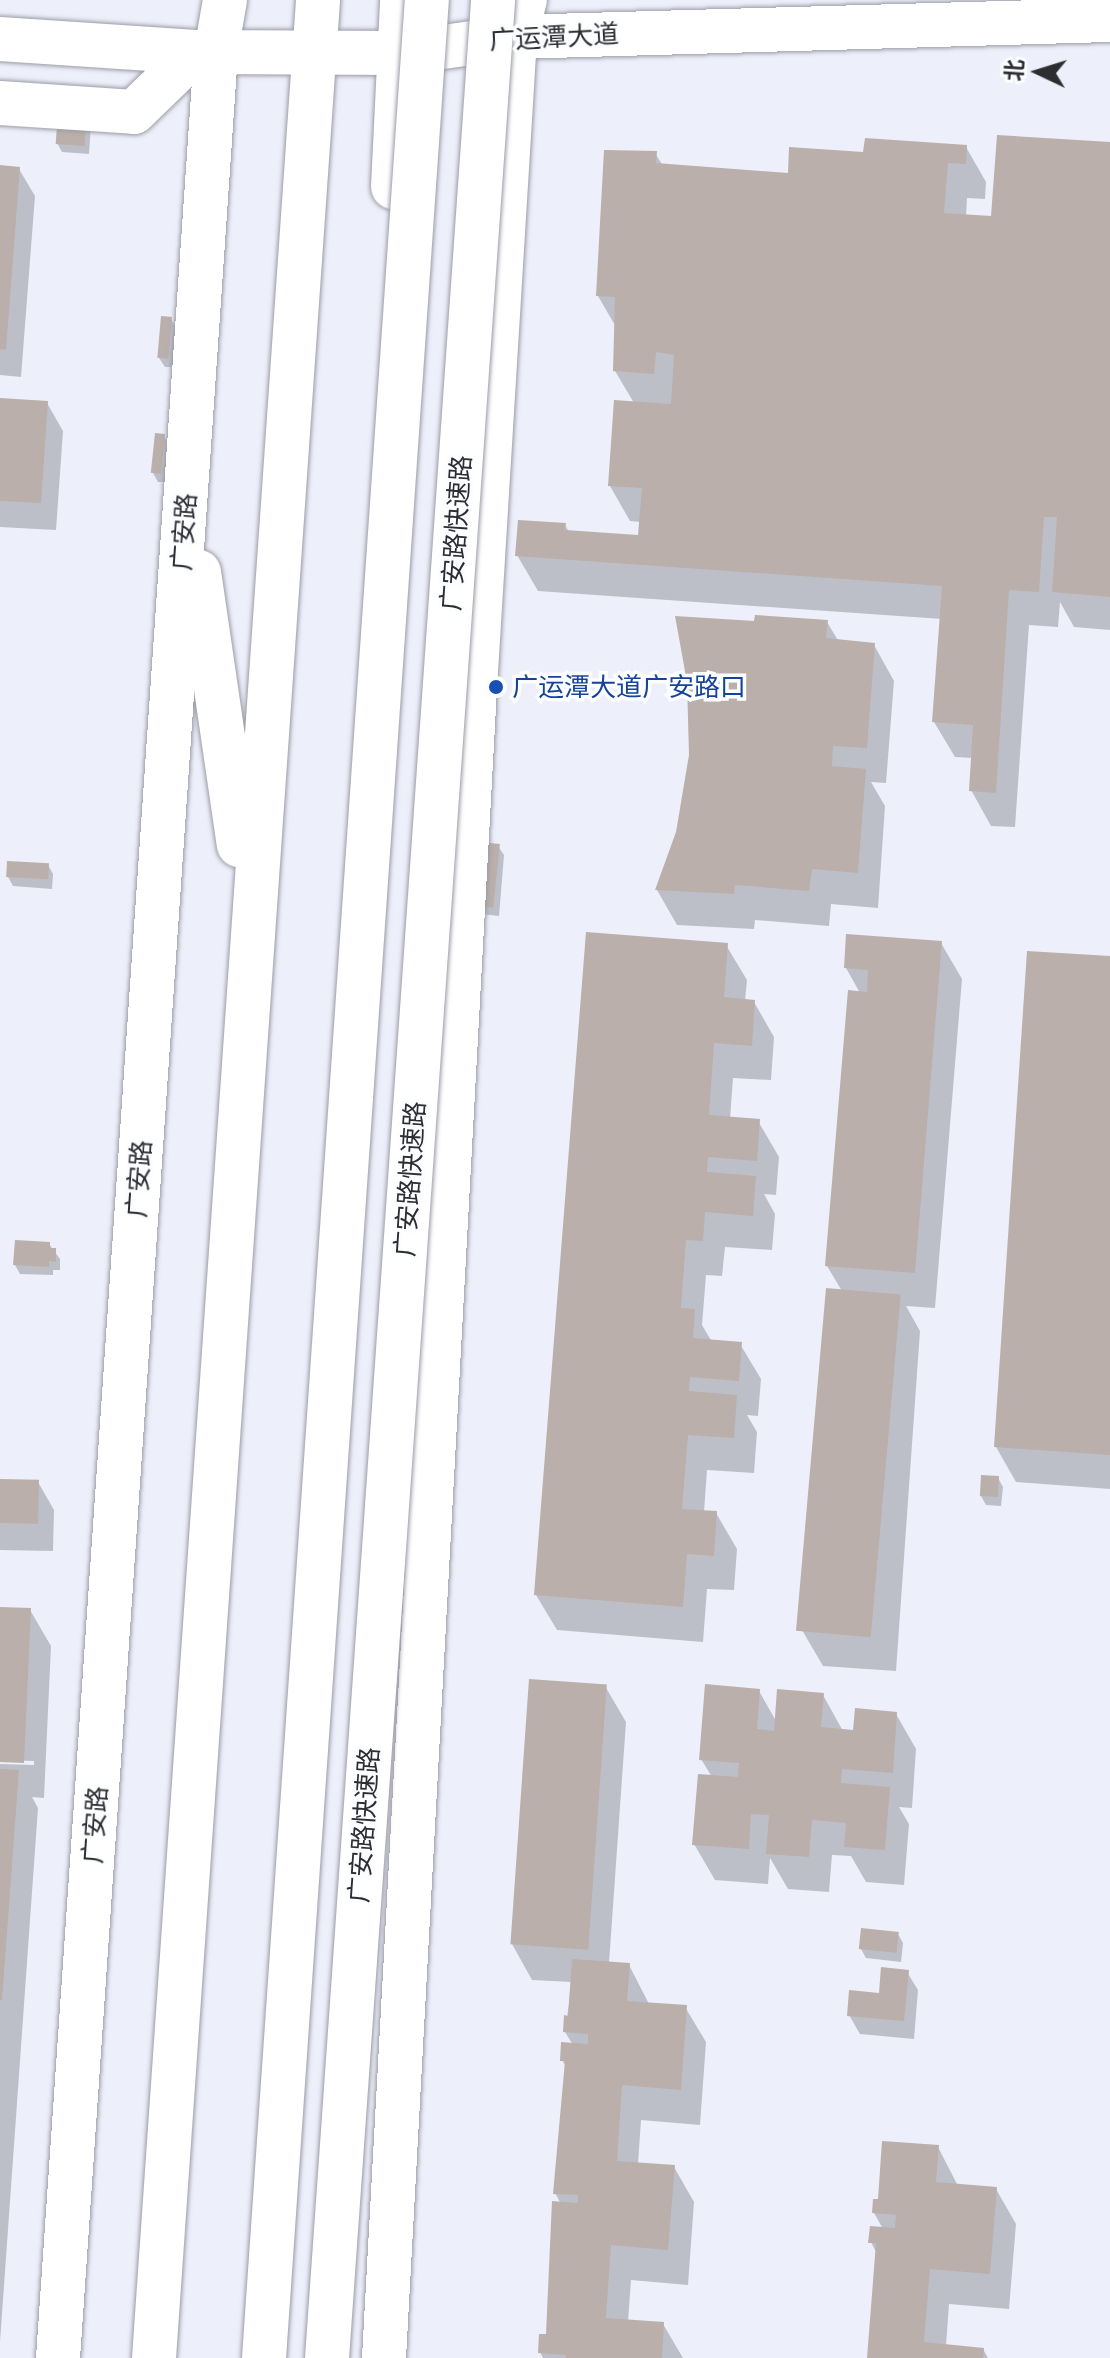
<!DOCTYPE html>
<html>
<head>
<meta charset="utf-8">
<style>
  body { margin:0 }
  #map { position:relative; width:1110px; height:2358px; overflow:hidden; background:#edeffa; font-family:Manrope,"Noto Sans SC",sans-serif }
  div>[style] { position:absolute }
  .shadow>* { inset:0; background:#0003 }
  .building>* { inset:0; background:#baafaa; transform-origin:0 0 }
  .roads { filter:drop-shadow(0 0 2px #9b9ca6) drop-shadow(0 0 2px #9b9ca6) }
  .minor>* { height:44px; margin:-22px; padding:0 22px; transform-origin:22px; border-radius:22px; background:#fff }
  .major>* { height:44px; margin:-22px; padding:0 22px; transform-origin:22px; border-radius:22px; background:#fff }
  .bridges { filter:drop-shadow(0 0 2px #9b9ca6) drop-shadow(0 0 2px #9b9ca6) }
  .highway-bridge>* { height:44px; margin:-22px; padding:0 22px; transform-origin:22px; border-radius:22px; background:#fff }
  .dots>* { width:22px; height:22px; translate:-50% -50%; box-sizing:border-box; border:4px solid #fcfdff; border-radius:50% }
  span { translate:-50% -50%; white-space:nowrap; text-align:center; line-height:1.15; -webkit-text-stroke:7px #fcfdff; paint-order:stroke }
  .street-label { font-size:26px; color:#2d2e32 }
  .transit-label { font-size:26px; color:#164399 }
  .left { translate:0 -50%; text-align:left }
  .north { position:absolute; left:998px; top:32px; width:80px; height:80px; -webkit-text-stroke:6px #fcfdff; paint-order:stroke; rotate:274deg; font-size:22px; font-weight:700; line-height:32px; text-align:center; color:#2d2e32 }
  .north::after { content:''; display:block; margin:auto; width:28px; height:36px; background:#2d2e32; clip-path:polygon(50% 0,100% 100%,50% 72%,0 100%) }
</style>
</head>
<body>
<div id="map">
  <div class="shadow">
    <i style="clip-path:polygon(91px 124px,89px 154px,62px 152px,57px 143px)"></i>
    <i style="clip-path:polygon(1110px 144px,1110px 630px,1074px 627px,1060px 602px,1058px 627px,1029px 625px,1015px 827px,991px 826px,971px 790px,973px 758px,955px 757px,934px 722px,942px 619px,538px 591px,517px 555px,565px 525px,569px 532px,640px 537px,641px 522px,630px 521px,610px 486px,634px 403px,615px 371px,616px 327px,598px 296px,655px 153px,663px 166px,789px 175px,865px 154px,966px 147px,986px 182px,985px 199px,967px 198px,966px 217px,993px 218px)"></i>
    <i style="clip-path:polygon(0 167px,19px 169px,35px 196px,21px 377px,0 375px)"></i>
    <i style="clip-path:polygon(171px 319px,176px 328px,173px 367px,165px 367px,159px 358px)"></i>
    <i style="clip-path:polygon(0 400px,47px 403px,63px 431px,56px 530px,0 527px)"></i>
    <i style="clip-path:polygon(164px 436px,169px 445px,165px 482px,158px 482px,153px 473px)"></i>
    <i style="clip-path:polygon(827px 622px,839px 642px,874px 645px,894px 681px,886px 783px,871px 782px,885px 806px,878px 908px,831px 904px,829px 926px,755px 920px,754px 929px,677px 925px,657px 890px,756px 623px)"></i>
    <i style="clip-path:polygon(498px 846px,504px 855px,499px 916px,482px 914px)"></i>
    <i style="clip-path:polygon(48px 865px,53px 874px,52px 889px,13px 886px,8px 877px)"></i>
    <i style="clip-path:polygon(941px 943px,962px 979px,935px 1308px,906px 1306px,920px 1331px,896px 1671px,823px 1666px,802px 1630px,842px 1291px,827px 1266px,860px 993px,846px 968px)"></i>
    <i style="clip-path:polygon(726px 945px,747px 980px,745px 1001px,754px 1002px,774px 1037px,771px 1080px,733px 1078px,730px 1119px,758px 1121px,779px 1157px,776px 1195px,764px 1194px,775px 1214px,772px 1250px,725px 1247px,722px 1276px,706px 1275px,702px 1325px,712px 1342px,740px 1344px,761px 1379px,758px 1416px,747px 1415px,757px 1432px,754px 1473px,707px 1470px,704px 1512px,716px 1513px,737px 1549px,734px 1590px,707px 1589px,703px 1642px,557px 1630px,536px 1595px)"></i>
    <i style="clip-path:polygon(1110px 958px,1110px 1489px,1016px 1482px,996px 1447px)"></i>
    <i style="clip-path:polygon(49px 1244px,60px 1259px,60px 1270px,53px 1270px,53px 1275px,20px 1274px,15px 1265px)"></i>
    <i style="clip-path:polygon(998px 1478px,1003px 1487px,1001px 1506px,986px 1505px,981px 1496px)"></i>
    <i style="clip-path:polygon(0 1481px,38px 1482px,54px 1510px,53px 1551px,0 1550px)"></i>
    <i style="clip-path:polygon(0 1609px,30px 1610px,51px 1646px,44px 1798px,32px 1797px,38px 1808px,0 2342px,0 1764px,34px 1765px,34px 1761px,0 1760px)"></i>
    <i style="clip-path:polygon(605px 1686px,626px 1722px,609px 1963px,629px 1965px,649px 2004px,685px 2007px,706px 2042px,700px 2125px,641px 2120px,638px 2164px,674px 2167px,694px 2202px,688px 2285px,631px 2280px,628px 2322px,663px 2324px,683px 2358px,543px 2358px,540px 2352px,548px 2336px,561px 2204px,555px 2193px,566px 2067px,562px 2060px,573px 2045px,565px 2032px,572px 1982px,532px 1980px,512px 1944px)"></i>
    <i style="clip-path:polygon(759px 1691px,776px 1721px,823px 1695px,843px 1731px,854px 1732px,896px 1714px,916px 1749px,912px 1808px,899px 1807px,909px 1824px,904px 1885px,866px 1882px,851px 1856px,832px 1855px,829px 1892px,788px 1889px,770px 1858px,768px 1884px,715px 1880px,694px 1844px,712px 1777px,701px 1759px)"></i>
    <i style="clip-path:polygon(898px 1934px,903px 1943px,901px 1962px,866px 1958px,861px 1949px)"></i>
    <i style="clip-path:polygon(907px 1972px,918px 1990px,914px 2039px,860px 2034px,849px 2015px)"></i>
    <i style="clip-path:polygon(938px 2147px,958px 2186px,996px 2189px,1016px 2224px,1009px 2309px,949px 2304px,946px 2346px,983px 2349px,988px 2358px,869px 2358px,877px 2254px,871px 2242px,883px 2229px,874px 2213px,880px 2201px)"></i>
  </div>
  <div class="building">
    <i style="left:58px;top:111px;width:29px;height:33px;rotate:4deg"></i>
    <i style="clip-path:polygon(997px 135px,1110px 142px,1110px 597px,1052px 592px,1057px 517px,1044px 517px,1039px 592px,1009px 590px,996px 793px,969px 791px,973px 725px,932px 722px,942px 586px,515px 556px,518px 520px,566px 523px,565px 530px,638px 535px,642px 488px,608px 486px,614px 400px,671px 404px,674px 355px,656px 352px,654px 374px,613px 371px,615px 297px,596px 296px,604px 150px,657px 151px,656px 163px,788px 173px,789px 147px,863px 152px,865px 138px,967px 145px,966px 164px,948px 163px,944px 213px,991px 216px)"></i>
    <i style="clip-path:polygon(0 165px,20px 167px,6px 350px,0 349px)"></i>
    <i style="left:161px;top:316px;width:11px;height:42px;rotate:5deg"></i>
    <i style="clip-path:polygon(0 398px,48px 401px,41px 503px,0 501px)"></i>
    <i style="left:155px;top:433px;width:10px;height:40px;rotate:6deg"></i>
    <i style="clip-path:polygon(755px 615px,828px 620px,826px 638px,875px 643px,867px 748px,833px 746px,832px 766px,866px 769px,858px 873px,812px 869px,809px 891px,735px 885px,734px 894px,655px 890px,676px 832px,689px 755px,687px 682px,675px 616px,754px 621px)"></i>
    <i style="left:480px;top:842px;width:20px;height:64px;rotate:6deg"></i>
    <i style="left:7px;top:861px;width:42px;height:16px;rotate:3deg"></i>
    <i style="clip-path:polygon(586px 932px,728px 943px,724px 997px,755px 1000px,752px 1046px,714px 1043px,709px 1115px,760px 1119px,757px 1161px,708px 1157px,707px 1172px,756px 1176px,753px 1216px,705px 1212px,703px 1241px,686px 1240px,681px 1308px,695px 1309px,693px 1338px,742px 1342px,739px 1381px,690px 1377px,689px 1391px,737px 1395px,734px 1438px,688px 1435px,682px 1509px,717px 1511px,714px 1556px,687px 1554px,683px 1607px,534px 1595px)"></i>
    <i style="clip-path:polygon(846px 934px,942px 941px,915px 1273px,825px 1266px,848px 990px,867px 992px,868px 970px,844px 968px)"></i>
    <i style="clip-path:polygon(1027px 951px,1110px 956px,1110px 1455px,994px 1447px)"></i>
    <i style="clip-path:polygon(15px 1240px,50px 1242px,50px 1248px,56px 1248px,56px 1262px,49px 1261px,49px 1267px,13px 1265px)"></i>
    <i style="left:826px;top:1288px;width:75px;height:344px;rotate:5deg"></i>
    <i style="left:981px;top:1475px;width:18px;height:21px;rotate:3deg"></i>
    <i style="left:0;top:1479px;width:39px;height:44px;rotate:1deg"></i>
    <i style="clip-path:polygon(0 1607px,31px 1608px,24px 1763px,0 1762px)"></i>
    <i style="left:529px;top:1679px;width:78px;height:266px;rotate:4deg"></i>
    <i style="clip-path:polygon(705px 1684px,760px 1689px,757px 1729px,774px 1731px,777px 1689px,824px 1693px,821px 1727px,853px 1730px,855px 1708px,897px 1712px,893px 1773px,842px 1769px,841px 1783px,890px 1787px,885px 1850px,844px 1847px,846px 1823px,812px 1820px,809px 1857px,766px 1854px,769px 1815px,751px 1814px,749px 1849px,692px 1845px,698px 1774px,738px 1777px,739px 1763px,699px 1760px)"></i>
    <i style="clip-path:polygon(0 1769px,19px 1770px,2px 2000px,0 2000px)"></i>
    <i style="left:861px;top:1928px;width:38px;height:21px;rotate:6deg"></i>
    <i style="clip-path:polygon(572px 1959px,630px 1963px,627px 2001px,687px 2005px,681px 2090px,622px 2085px,617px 2161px,675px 2165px,668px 2250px,611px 2245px,606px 2318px,664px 2322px,662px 2358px,566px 2358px,566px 2355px,538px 2353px,539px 2334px,546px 2334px,552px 2201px,578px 2203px,578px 2195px,553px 2194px,565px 2061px,560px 2061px,561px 2042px,588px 2044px,588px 2034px,563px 2032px,564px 2015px,568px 2016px)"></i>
    <i style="clip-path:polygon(881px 1967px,909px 1970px,904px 2021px,847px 2016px,849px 1990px,879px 1993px)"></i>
    <i style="clip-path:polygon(882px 2141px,939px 2145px,936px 2182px,997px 2187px,990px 2274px,930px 2269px,924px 2342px,984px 2348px,983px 2358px,867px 2358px,876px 2243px,868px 2243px,870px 2226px,895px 2228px,896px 2215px,872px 2213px,873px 2199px,878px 2199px)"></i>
  </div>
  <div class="roads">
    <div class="minor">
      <i style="left:0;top:103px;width:134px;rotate:3.8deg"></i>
      <i style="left:134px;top:112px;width:86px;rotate:-44.1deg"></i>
    </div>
    <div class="major">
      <i style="left:0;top:39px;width:196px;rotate:3.8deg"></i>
      <i style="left:196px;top:52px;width:204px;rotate:0.3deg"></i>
      <i style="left:400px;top:53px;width:116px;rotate:-7.9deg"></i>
      <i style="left:515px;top:37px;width:595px;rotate:-1.64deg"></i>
      <i style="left:393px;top:187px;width:187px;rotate:-87.2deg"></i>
      <i style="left:199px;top:572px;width:276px;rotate:81.7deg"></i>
      <i style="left:58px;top:2358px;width:2311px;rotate:-86.08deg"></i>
      <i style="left:216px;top:52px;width:53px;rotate:-80.2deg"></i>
      <i style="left:154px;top:2358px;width:2364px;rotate:-86.02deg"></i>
      <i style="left:384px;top:2358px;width:1672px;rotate:-86.88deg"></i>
      <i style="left:475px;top:688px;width:652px;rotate:-86.48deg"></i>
      <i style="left:515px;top:37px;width:38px;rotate:-75deg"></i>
    </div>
  </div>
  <div class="bridges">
    <div class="highway-bridge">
      <i style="left:264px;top:2358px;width:2364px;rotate:-86.05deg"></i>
      <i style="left:327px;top:2358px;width:2364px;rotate:-85.97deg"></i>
    </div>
  </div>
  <div class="dots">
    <i style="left:496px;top:687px;background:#1a4fb4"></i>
  </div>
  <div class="street-label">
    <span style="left:554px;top:37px;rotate:-3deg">广运潭大道</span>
    <span style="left:184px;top:532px;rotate:-86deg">广安路</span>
    <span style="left:456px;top:533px;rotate:-86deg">广安路快速路</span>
    <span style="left:139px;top:1179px;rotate:-86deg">广安路</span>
    <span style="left:410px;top:1179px;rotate:-86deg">广安路快速路</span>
    <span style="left:95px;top:1825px;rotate:-86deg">广安路</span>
    <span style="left:364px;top:1825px;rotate:-86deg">广安路快速路</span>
  </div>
  <div class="transit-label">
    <span class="left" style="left:512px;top:687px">广运潭大道广安路口</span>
  </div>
  <div class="north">北</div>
</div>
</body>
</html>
